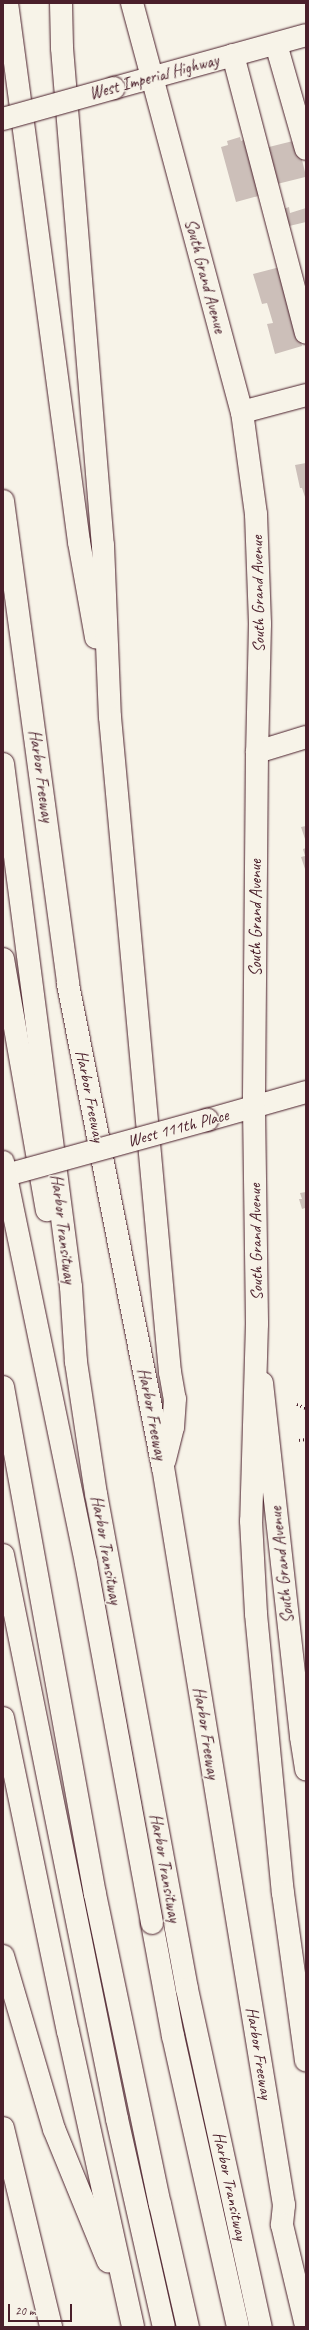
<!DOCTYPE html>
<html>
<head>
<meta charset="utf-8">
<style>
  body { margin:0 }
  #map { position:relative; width:309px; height:2330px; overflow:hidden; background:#f7f3e8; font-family:Caveat,sans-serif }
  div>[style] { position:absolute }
  .building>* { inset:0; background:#ccbfb9; transform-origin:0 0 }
  .path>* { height:2.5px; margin-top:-1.25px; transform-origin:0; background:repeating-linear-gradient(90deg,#4a1f2b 0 1px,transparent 0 4px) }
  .roads { filter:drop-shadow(0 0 1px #4a1f2b) drop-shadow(0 0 1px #4a1f2b) }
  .minor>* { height:22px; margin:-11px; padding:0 11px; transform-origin:11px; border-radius:11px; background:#f7f3e8 }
  .major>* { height:22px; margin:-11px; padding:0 11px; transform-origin:11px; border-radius:11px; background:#f7f3e8 }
  .highway>* { height:22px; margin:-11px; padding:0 11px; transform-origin:11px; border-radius:11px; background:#f7f3e8 }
  .bridges { filter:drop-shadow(0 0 1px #4a1f2b) drop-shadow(0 0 1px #4a1f2b) }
  .minor-bridge>* { height:22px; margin:-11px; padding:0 11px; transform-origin:11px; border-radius:11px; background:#f7f3e8 }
  .major-bridge>* { height:22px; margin:-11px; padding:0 11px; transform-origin:11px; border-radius:11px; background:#f7f3e8 }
  .highway-bridge>* { height:22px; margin:-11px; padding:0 11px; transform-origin:11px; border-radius:11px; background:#f7f3e8 }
  span { translate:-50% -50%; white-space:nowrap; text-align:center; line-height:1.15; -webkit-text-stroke:3px #f7f3e8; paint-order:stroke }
  .street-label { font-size:17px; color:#4a1f2b }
  .frame { position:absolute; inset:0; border:4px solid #4a1f2b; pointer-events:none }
  .scale { position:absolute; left:8px; top:2304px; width:64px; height:18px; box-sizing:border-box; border:2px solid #4a1f2b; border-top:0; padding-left:5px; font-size:12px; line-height:14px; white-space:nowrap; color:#4a1f2b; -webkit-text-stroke:3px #f7f3e8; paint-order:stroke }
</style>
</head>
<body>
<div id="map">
  <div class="building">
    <i style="clip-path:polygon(240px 137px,241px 141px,247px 139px,262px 195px,236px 202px,221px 147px,228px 145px,227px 141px)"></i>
    <i style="left:297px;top:140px;width:38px;height:31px;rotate:76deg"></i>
    <i style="clip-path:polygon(289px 207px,290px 213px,306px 208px,306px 222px,285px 227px,280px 210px)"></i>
    <i style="clip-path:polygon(280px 267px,302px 346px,275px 354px,267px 324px,273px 323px,267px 303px,262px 304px,253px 274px)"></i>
    <i style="clip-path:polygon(306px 463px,306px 497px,305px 497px,302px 488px,300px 488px,295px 465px)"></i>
    <i style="clip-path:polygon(306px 826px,306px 842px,301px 827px)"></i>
    <i style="clip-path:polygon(306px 848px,306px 872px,301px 857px,305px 856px,303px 849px)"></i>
    <i style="clip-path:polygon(306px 1192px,306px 1211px,305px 1208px,302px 1209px,299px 1199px,302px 1199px,300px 1193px)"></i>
  </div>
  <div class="path">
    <i style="left:297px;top:1404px;width:10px;rotate:24deg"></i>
    <i style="left:299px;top:1440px;width:7px;rotate:-8deg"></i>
  </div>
  <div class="roads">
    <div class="minor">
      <i style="left:276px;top:44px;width:109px;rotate:74.1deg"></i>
      <i style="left:233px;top:55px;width:287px;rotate:75.3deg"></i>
      <i style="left:242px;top:412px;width:66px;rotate:-14.9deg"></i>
      <i style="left:257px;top:752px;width:51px;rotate:-17deg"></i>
      <i style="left:207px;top:1120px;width:103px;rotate:-15.8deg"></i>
      <i style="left:262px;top:1383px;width:356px;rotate:83.7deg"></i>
      <i style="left:301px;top:1737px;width:33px;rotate:81deg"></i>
    </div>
    <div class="major">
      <i style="left:152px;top:77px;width:347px;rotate:75deg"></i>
      <i style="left:242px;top:412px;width:103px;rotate:82.2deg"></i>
      <i style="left:256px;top:514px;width:110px;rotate:87.9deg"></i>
      <i style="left:260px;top:624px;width:128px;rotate:91.3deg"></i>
      <i style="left:257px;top:752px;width:355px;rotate:90.5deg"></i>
      <i style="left:254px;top:1107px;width:217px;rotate:89.2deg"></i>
      <i style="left:114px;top:88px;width:199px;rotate:-15.4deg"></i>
    </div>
    <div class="highway">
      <i style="left:7px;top:3px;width:544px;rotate:82.39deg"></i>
      <i style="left:79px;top:542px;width:97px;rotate:79.9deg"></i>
      <i style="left:61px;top:3px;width:45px;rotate:88.7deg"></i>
      <i style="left:62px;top:48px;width:499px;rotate:85.3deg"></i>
      <i style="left:103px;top:545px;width:172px;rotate:87.7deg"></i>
      <i style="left:110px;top:717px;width:658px;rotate:84.77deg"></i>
      <i style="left:170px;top:1372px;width:27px;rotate:80deg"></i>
      <i style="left:175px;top:1399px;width:28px;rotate:94deg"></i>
      <i style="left:173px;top:1427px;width:34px;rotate:104deg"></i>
      <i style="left:132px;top:3px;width:77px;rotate:74.9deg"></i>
      <i style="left:3px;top:501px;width:487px;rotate:82.3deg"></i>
      <i style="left:68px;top:984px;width:492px;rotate:78.9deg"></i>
      <i style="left:163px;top:1467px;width:748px;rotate:80.69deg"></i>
      <i style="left:284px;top:2205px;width:20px;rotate:96deg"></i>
      <i style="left:282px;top:2225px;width:104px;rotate:76.6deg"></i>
      <i style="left:3px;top:764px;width:527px;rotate:82.59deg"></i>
      <i style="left:71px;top:1287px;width:75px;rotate:86.2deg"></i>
      <i style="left:76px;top:1362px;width:134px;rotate:81.4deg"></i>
      <i style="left:96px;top:1494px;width:503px;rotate:79.58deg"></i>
      <i style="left:187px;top:1989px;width:346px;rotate:77.7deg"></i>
      <i style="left:3px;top:959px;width:255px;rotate:80.1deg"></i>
      <i style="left:257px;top:1324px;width:197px;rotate:91.7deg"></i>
      <i style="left:251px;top:1521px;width:93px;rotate:86.9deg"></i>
      <i style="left:256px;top:1614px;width:280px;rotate:84.5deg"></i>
      <i style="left:283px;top:1893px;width:169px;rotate:82.2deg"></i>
      <i style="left:3px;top:1387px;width:515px;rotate:79.72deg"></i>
      <i style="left:95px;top:1894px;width:317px;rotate:78.2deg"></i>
      <i style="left:160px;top:2204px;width:126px;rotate:77.2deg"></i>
      <i style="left:3px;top:1555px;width:575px;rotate:78.57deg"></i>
      <i style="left:117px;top:2119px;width:213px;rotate:77.3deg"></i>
      <i style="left:3px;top:1718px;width:320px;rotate:78.3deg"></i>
      <i style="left:68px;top:2031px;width:303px;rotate:77.6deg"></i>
      <i style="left:152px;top:1923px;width:115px;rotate:79.5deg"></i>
      <i style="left:173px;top:2036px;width:298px;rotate:77.4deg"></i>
      <i style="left:3px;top:1956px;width:180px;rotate:73.6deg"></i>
      <i style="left:54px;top:2129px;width:143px;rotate:67.8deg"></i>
      <i style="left:3px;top:2128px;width:205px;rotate:76.4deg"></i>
    </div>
  </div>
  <div class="bridges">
    <div class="minor-bridge">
      <i style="left:3px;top:1176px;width:212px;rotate:-15.4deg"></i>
    </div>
    <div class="major-bridge">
      <i style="left:3px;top:119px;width:115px;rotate:-15.6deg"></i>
    </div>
    <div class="highway-bridge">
      <i style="left:3px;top:1162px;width:409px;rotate:78.3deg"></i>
      <i style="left:86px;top:1563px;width:366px;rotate:79.6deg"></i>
    </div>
  </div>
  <div class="street-label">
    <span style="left:154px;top:77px;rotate:-15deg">West Imperial Highway</span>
    <span style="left:205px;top:276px;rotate:75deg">South Grand Avenue</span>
    <span style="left:258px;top:594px;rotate:-91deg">South Grand Avenue</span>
    <span style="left:41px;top:776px;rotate:82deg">Harbor Freeway</span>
    <span style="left:256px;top:918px;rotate:-90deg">South Grand Avenue</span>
    <span style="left:90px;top:1096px;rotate:79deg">Harbor Freeway</span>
    <span style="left:178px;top:1128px;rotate:-15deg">West 111th Place</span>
    <span style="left:63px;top:1229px;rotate:83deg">Harbor Transitway</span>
    <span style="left:256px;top:1242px;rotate:-91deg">South Grand Avenue</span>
    <span style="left:152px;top:1414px;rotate:79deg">Harbor Freeway</span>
    <span style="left:106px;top:1550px;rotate:80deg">Harbor Transitway</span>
    <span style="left:282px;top:1565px;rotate:-96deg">South Grand Avenue</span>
    <span style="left:206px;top:1733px;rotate:81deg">Harbor Freeway</span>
    <span style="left:165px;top:1868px;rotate:80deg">Harbor Transitway</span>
    <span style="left:259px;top:2053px;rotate:81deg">Harbor Freeway</span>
    <span style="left:230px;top:2186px;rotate:78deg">Harbor Transitway</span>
  </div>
  <div class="frame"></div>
  <div class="scale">20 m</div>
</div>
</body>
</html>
